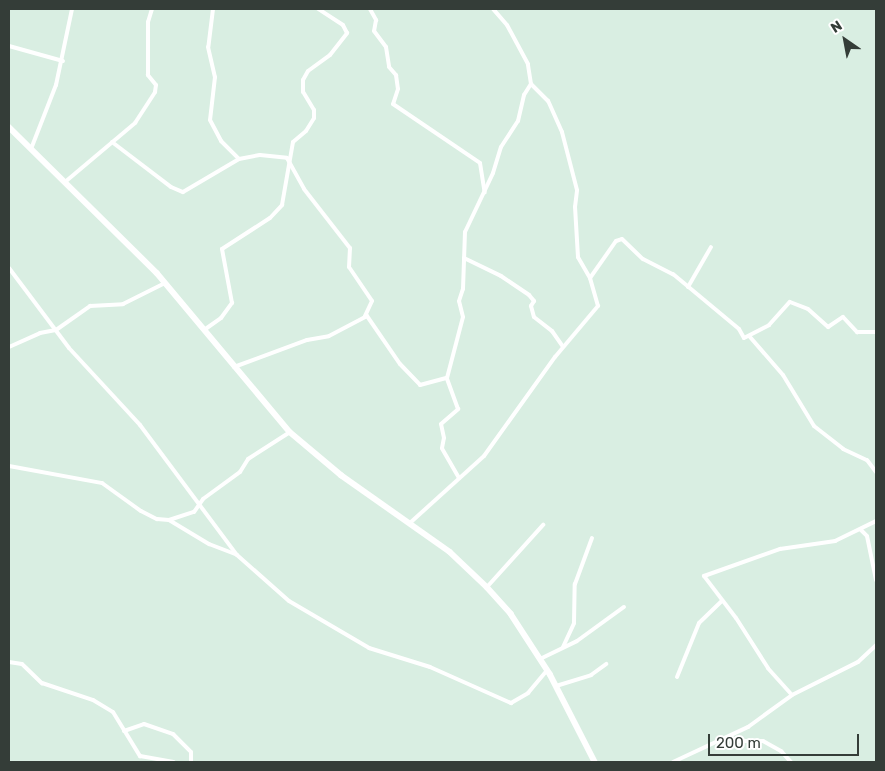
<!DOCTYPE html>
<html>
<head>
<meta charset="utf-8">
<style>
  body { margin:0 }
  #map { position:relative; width:885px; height:771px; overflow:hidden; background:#d9eee2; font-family:Rubik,sans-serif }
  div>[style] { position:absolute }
  .minor>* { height:4px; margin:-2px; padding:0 2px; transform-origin:2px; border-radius:2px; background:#fff }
  .secondary>* { height:5.5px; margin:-2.75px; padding:0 2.75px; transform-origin:2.75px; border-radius:2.75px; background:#fff }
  span { translate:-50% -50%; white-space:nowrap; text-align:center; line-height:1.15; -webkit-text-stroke:5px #fff; paint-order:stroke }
  .frame { position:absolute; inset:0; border:10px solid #343d38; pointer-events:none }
  .north { position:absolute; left:820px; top:15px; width:50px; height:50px; -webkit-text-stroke:4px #fff; paint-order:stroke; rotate:327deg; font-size:14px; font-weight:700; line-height:20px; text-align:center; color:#343d38 }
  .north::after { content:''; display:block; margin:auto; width:18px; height:22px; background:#343d38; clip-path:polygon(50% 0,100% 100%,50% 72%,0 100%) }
  .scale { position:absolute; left:708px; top:734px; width:151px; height:22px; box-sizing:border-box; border:2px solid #343d38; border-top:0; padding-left:6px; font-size:15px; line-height:18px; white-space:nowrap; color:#343d38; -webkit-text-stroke:4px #fff; paint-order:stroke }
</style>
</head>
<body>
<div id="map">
  <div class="minor">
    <i style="left:213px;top:9px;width:38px;rotate:97deg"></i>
    <i style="left:208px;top:47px;width:31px;rotate:77deg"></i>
    <i style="left:215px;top:77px;width:43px;rotate:96.6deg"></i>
    <i style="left:210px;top:120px;width:24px;rotate:62deg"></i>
    <i style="left:221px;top:141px;width:25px;rotate:45deg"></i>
    <i style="left:370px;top:9px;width:13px;rotate:61deg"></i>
    <i style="left:376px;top:20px;width:11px;rotate:100deg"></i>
    <i style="left:374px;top:31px;width:20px;rotate:53deg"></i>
    <i style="left:386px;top:47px;width:20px;rotate:81deg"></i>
    <i style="left:389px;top:67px;width:11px;rotate:49deg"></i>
    <i style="left:396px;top:75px;width:14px;rotate:82deg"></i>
    <i style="left:398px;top:89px;width:16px;rotate:108deg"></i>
    <i style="left:393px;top:104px;width:105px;rotate:34.1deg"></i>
    <i style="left:480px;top:163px;width:30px;rotate:81deg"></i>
    <i style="left:9px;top:46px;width:56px;rotate:15.5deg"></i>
    <i style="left:112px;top:142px;width:74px;rotate:37.3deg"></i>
    <i style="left:171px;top:187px;width:13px;rotate:23deg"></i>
    <i style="left:183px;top:192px;width:65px;rotate:-30.5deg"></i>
    <i style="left:239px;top:159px;width:21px;rotate:-11deg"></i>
    <i style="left:260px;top:155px;width:27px;rotate:6deg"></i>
    <i style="left:287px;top:158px;width:35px;rotate:61deg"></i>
    <i style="left:304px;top:189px;width:75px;rotate:52.1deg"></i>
    <i style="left:350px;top:248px;width:19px;rotate:93deg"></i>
    <i style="left:349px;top:267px;width:41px;rotate:55.9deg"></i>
    <i style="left:372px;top:301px;width:17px;rotate:115deg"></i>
    <i style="left:31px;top:149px;width:69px;rotate:-68.7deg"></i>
    <i style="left:56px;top:85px;width:78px;rotate:-78.1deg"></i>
    <i style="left:65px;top:182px;width:92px;rotate:-40.1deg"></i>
    <i style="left:135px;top:123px;width:37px;rotate:-57deg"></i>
    <i style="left:155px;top:92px;width:7px;rotate:-82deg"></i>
    <i style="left:156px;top:85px;width:13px;rotate:-129deg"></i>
    <i style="left:148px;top:75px;width:53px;rotate:-90deg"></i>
    <i style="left:148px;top:22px;width:14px;rotate:-73deg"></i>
    <i style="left:464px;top:258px;width:41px;rotate:25.9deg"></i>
    <i style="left:501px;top:276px;width:34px;rotate:34deg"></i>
    <i style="left:529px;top:295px;width:8px;rotate:50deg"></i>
    <i style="left:534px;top:301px;width:6px;rotate:121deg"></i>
    <i style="left:531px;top:306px;width:11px;rotate:75deg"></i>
    <i style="left:534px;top:317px;width:23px;rotate:38deg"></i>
    <i style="left:552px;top:331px;width:19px;rotate:55deg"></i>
    <i style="left:9px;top:268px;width:100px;rotate:53.1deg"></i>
    <i style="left:69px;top:348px;width:105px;rotate:47.3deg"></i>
    <i style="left:140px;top:425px;width:162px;rotate:53.3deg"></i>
    <i style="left:590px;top:278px;width:45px;rotate:-54.9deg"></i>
    <i style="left:616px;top:241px;width:6px;rotate:-18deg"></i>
    <i style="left:622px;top:239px;width:29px;rotate:44deg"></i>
    <i style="left:643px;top:259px;width:34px;rotate:27deg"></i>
    <i style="left:673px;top:274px;width:86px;rotate:39.8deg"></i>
    <i style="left:739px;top:329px;width:10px;rotate:61deg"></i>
    <i style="left:744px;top:338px;width:28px;rotate:-27deg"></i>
    <i style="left:769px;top:325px;width:31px;rotate:-48deg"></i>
    <i style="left:790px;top:302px;width:19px;rotate:21deg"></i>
    <i style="left:808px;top:309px;width:27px;rotate:42deg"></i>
    <i style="left:828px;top:327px;width:18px;rotate:-34deg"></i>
    <i style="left:843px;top:317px;width:21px;rotate:47deg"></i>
    <i style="left:857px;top:332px;width:19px"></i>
    <i style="left:688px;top:287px;width:46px;rotate:-60.1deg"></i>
    <i style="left:204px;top:330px;width:21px;rotate:-35deg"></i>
    <i style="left:221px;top:318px;width:19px;rotate:-54deg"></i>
    <i style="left:232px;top:303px;width:55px;rotate:-100.5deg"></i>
    <i style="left:222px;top:249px;width:57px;rotate:-32.9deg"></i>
    <i style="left:270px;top:218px;width:18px;rotate:-47deg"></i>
    <i style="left:282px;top:205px;width:64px;rotate:-80.1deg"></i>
    <i style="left:293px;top:142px;width:17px;rotate:-40deg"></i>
    <i style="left:306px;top:131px;width:15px;rotate:-58deg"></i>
    <i style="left:314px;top:118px;width:8px;rotate:-90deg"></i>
    <i style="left:314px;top:110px;width:21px;rotate:-121deg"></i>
    <i style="left:303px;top:92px;width:12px;rotate:-90deg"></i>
    <i style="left:303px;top:80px;width:10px;rotate:-61deg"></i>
    <i style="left:308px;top:71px;width:27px;rotate:-36deg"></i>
    <i style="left:330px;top:55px;width:28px;rotate:-52deg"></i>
    <i style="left:347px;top:33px;width:9px;rotate:-117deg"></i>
    <i style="left:343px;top:25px;width:30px;rotate:-147deg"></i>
    <i style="left:750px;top:337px;width:50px;rotate:49deg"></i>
    <i style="left:783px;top:375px;width:60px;rotate:58.7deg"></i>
    <i style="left:814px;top:426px;width:37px;rotate:38deg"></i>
    <i style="left:843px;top:449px;width:26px;rotate:25deg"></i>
    <i style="left:867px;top:460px;width:15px;rotate:53deg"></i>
    <i style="left:9px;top:347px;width:34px;rotate:-24deg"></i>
    <i style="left:40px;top:333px;width:16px;rotate:-11deg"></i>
    <i style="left:56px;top:330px;width:42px;rotate:-35.2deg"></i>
    <i style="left:90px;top:306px;width:33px;rotate:-3deg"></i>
    <i style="left:123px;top:304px;width:47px;rotate:-26.6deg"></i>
    <i style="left:234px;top:367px;width:78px;rotate:-20.3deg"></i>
    <i style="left:307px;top:340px;width:22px;rotate:-10deg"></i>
    <i style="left:329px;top:336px;width:43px;rotate:-27.8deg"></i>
    <i style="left:367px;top:316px;width:58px;rotate:55.5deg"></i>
    <i style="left:400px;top:364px;width:29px;rotate:46deg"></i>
    <i style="left:420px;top:385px;width:28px;rotate:-15deg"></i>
    <i style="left:9px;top:466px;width:95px;rotate:10.4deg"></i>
    <i style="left:102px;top:483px;width:48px;rotate:35.7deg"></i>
    <i style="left:141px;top:511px;width:18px;rotate:27deg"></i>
    <i style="left:157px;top:519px;width:12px;rotate:5deg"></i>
    <i style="left:169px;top:520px;width:26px;rotate:-18deg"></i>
    <i style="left:194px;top:512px;width:16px;rotate:-55deg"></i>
    <i style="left:203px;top:499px;width:46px;rotate:-36.1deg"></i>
    <i style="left:240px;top:472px;width:15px;rotate:-58deg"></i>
    <i style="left:248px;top:459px;width:50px;rotate:-32.7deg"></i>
    <i style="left:459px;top:478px;width:34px;rotate:-120deg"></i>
    <i style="left:442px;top:448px;width:10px;rotate:-79deg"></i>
    <i style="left:444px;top:438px;width:14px;rotate:-102deg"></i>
    <i style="left:441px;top:424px;width:23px;rotate:-41deg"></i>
    <i style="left:458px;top:409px;width:33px;rotate:-110deg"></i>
    <i style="left:447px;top:378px;width:63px;rotate:-75.3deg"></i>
    <i style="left:463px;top:317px;width:16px;rotate:-104deg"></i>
    <i style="left:459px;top:301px;width:13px;rotate:-72deg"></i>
    <i style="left:463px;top:289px;width:57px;rotate:-88deg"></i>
    <i style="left:465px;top:232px;width:65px;rotate:-64.6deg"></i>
    <i style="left:493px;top:173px;width:27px;rotate:-73deg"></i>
    <i style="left:501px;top:147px;width:31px;rotate:-57deg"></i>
    <i style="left:518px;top:121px;width:27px;rotate:-77deg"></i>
    <i style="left:524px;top:95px;width:13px;rotate:-58deg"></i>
    <i style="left:169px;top:520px;width:47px;rotate:31deg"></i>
    <i style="left:209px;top:544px;width:30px;rotate:21deg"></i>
    <i style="left:237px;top:555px;width:69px;rotate:41.5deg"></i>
    <i style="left:289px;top:601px;width:93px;rotate:30.4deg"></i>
    <i style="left:369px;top:648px;width:64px;rotate:17.3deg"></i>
    <i style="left:430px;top:667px;width:89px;rotate:24deg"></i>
    <i style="left:511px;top:703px;width:20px;rotate:-30deg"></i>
    <i style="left:528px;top:693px;width:30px;rotate:-50deg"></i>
    <i style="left:411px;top:522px;width:98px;rotate:-42.1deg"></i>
    <i style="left:484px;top:456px;width:122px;rotate:-54.4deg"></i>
    <i style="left:555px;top:357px;width:67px;rotate:-49.9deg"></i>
    <i style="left:598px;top:306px;width:29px;rotate:-106deg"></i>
    <i style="left:590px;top:278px;width:24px;rotate:-120deg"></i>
    <i style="left:578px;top:257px;width:50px;rotate:-93.4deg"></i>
    <i style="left:575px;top:207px;width:17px;rotate:-83deg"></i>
    <i style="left:577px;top:190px;width:60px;rotate:-104.5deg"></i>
    <i style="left:562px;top:132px;width:34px;rotate:-114deg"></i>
    <i style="left:548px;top:101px;width:24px;rotate:-135deg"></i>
    <i style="left:531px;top:84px;width:20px;rotate:-99deg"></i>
    <i style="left:528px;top:64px;width:44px;rotate:-118.3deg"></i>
    <i style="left:507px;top:25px;width:21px;rotate:-131deg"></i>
    <i style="left:861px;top:530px;width:8px;rotate:45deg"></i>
    <i style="left:867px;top:536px;width:45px;rotate:78.4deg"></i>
    <i style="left:487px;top:587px;width:84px;rotate:-47.9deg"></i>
    <i style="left:563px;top:647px;width:26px;rotate:-65deg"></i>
    <i style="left:574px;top:623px;width:39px;rotate:-89deg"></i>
    <i style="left:575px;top:584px;width:49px;rotate:-69.7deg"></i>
    <i style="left:540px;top:659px;width:41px;rotate:-25.9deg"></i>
    <i style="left:577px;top:641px;width:58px;rotate:-35.9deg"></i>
    <i style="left:9px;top:662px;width:13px;rotate:9deg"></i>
    <i style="left:22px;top:664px;width:28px;rotate:44deg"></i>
    <i style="left:42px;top:683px;width:54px;rotate:18.4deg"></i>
    <i style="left:93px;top:700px;width:23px;rotate:31deg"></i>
    <i style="left:113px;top:712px;width:52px;rotate:58.5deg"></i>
    <i style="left:140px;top:756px;width:34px;rotate:10deg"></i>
    <i style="left:677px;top:677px;width:58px;rotate:-67.8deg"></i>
    <i style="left:699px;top:623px;width:32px;rotate:-44deg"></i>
    <i style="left:556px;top:686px;width:37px;rotate:-17deg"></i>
    <i style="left:591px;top:675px;width:19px;rotate:-36deg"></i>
    <i style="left:792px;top:695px;width:36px;rotate:-132deg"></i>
    <i style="left:768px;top:668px;width:59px;rotate:-122.6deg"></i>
    <i style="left:736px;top:618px;width:53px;rotate:-127.3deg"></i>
    <i style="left:704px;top:576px;width:81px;rotate:-19.6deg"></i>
    <i style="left:780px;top:549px;width:56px;rotate:-8.3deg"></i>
    <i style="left:835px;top:541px;width:46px;rotate:-26deg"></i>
    <i style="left:124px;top:731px;width:21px;rotate:-19deg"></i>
    <i style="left:144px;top:724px;width:31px;rotate:19deg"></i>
    <i style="left:173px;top:734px;width:25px;rotate:45deg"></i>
    <i style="left:191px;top:752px;width:10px;rotate:90deg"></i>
    <i style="left:731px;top:737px;width:6px;rotate:39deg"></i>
    <i style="left:736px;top:741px;width:27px"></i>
    <i style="left:763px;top:741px;width:21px;rotate:29deg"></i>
    <i style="left:781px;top:751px;width:15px;rotate:48deg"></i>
    <i style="left:673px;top:762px;width:83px;rotate:-25deg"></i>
    <i style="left:748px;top:727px;width:54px;rotate:-36deg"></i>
    <i style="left:792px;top:695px;width:74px;rotate:-26.6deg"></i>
    <i style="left:858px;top:662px;width:25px;rotate:-43deg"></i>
  </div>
  <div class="secondary">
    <i style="left:9px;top:127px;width:208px;rotate:44.6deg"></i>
    <i style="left:157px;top:273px;width:207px;rotate:50.1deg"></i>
    <i style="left:290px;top:432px;width:67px;rotate:40.1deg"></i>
    <i style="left:341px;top:475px;width:133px;rotate:35.2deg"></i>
    <i style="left:450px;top:552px;width:51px;rotate:43.4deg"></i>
    <i style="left:487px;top:587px;width:36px;rotate:48deg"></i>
    <i style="left:511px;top:614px;width:72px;rotate:57deg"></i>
    <i style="left:550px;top:674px;width:99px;rotate:62.9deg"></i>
  </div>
  <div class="frame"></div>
  <div class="north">N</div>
  <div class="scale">200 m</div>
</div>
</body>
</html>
